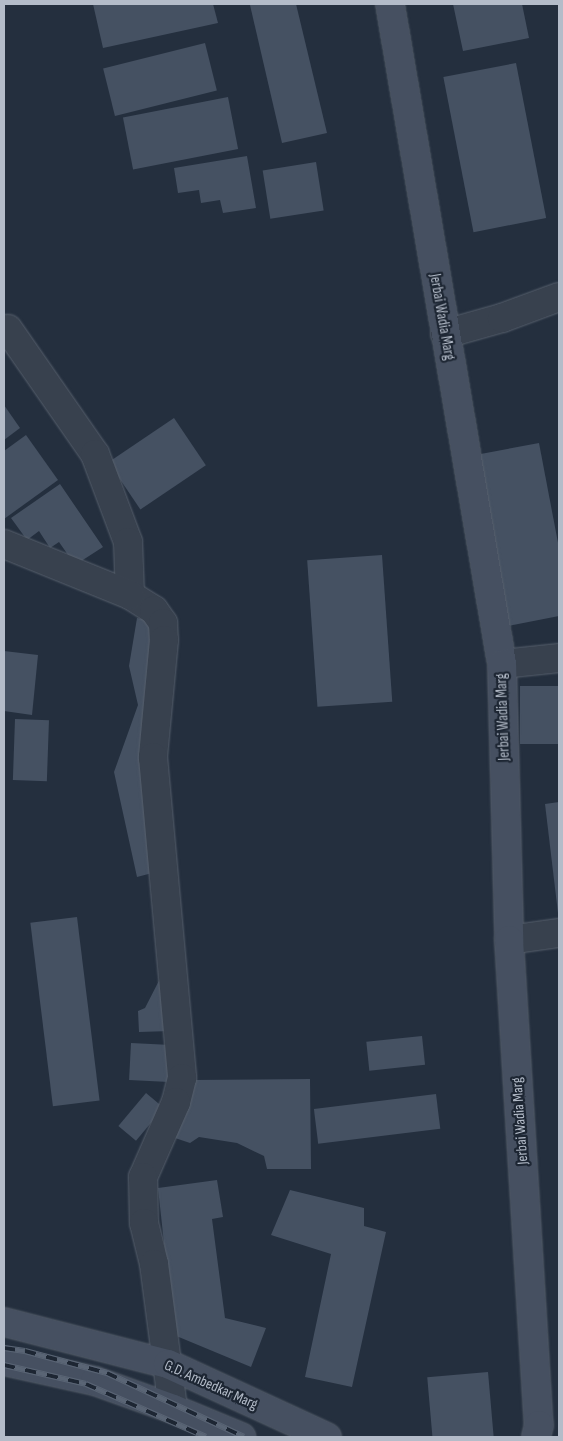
<!DOCTYPE html>
<html>
<head>
<meta charset="utf-8">
<style>
  body { margin:0 }
  #map { position:relative; width:563px; height:1441px; overflow:hidden; background:#242f3e; font-family:"Sofia Sans Condensed",sans-serif }
  div>[style] { position:absolute }
  .building>* { inset:0; background:#455162; transform-origin:0 0 }
  .roads { filter:drop-shadow(0 0 1px #565f6c) drop-shadow(0 0 1px #565f6c) }
  .minor>* { height:28px; margin:-14px; padding:0 14px; transform-origin:14px; border-radius:14px; background:#38414e }
  .secondary>* { height:28px; margin:-14px; padding:0 14px; transform-origin:14px; border-radius:14px; background:#465061 }
  .rail>* { height:5.5px; margin-top:-2.75px; transform-origin:0; background:repeating-linear-gradient(90deg,#1d2633 0 11px,#5a6575 0 22px); box-sizing:border-box; border-block:1px solid #5a6575 }
  span { translate:-50% -50%; white-space:nowrap; text-align:center; line-height:1.15; -webkit-text-stroke:4.5px #1d2633; paint-order:stroke }
  .street-label { font-size:15px; color:#b4bcc9 }
  .frame { position:absolute; inset:0; border:5px solid #b4bcc9; pointer-events:none }
</style>
</head>
<body>
<div id="map">
  <div class="building">
    <i style="clip-path:polygon(93px 4px,213px 4px,218px 23px,103px 48px)"></i>
    <i style="clip-path:polygon(256px 4px,296px 4px,327px 133px,282px 143px,250px 5px)"></i>
    <i style="clip-path:polygon(453px 4px,522px 4px,529px 38px,463px 51px)"></i>
    <i style="left:205px;top:43px;width:49px;height:105px;rotate:76deg"></i>
    <i style="left:516px;top:63px;width:158px;height:74px;rotate:79deg"></i>
    <i style="left:228px;top:97px;width:53px;height:107px;rotate:79deg"></i>
    <i style="clip-path:polygon(247px 156px,256px 208px,223px 213px,220px 200px,201px 203px,199px 190px,178px 193px,174px 168px)"></i>
    <i style="left:316px;top:162px;width:49px;height:54px;rotate:81deg"></i>
    <i style="clip-path:polygon(4px 405px,20px 428px,4px 440px)"></i>
    <i style="left:174px;top:418px;width:57px;height:79px;rotate:56deg"></i>
    <i style="clip-path:polygon(26px 435px,58px 480px,4px 519px,4px 451px)"></i>
    <i style="clip-path:polygon(539px 443px,559px 548px,559px 616px,503px 627px,470px 456px)"></i>
    <i style="clip-path:polygon(60px 484px,103px 547px,75px 565px,59px 542px,50px 548px,39px 531px,27px 540px,11px 518px)"></i>
    <i style="left:382px;top:555px;width:147px;height:75px;rotate:86deg"></i>
    <i style="clip-path:polygon(137px 618px,158px 622px,156px 872px,137px 877px,114px 772px,138px 705px,129px 666px)"></i>
    <i style="clip-path:polygon(4px 651px,38px 655px,32px 715px,4px 711px)"></i>
    <i style="left:559px;top:686px;width:58px;height:39px;rotate:90deg"></i>
    <i style="left:15px;top:719px;width:34px;height:61px;rotate:2deg"></i>
    <i style="clip-path:polygon(559px 802px,559px 913px,558px 913px,545px 804px)"></i>
    <i style="left:77px;top:917px;width:185px;height:47px;rotate:83deg"></i>
    <i style="clip-path:polygon(167px 965px,171px 1031px,139px 1032px,138px 1011px,145px 1008px)"></i>
    <i style="left:422px;top:1036px;width:29px;height:56px;rotate:84deg"></i>
    <i style="left:131px;top:1043px;width:40px;height:37px;rotate:3deg"></i>
    <i style="clip-path:polygon(310px 1079px,311px 1169px,267px 1169px,264px 1156px,237px 1143px,199px 1137px,190px 1143px,169px 1136px,192px 1080px)"></i>
    <i style="left:146px;top:1093px;width:23px;height:43px;rotate:40deg"></i>
    <i style="left:436px;top:1094px;width:35px;height:123px;rotate:83deg"></i>
    <i style="clip-path:polygon(217px 1180px,223px 1217px,212px 1219px,225px 1318px,266px 1328px,251px 1367px,174px 1335px,158px 1188px)"></i>
    <i style="clip-path:polygon(290px 1190px,364px 1208px,364px 1226px,386px 1232px,352px 1387px,305px 1377px,331px 1254px,271px 1235px)"></i>
    <i style="left:488px;top:1372px;width:65px;height:61px;rotate:85deg"></i>
  </div>
  <div class="roads">
    <div class="minor">
      <i style="left:8px;top:329px;width:152px;rotate:55.2deg"></i>
      <i style="left:95px;top:454px;width:94px;rotate:69.4deg"></i>
      <i style="left:128px;top:542px;width:53px;rotate:87.8deg"></i>
      <i style="left:130px;top:595px;width:28px;rotate:32deg"></i>
      <i style="left:154px;top:610px;width:16px;rotate:55deg"></i>
      <i style="left:163px;top:623px;width:17px;rotate:87deg"></i>
      <i style="left:164px;top:640px;width:118px;rotate:95.4deg"></i>
      <i style="left:153px;top:757px;width:322px;rotate:84.8deg"></i>
      <i style="left:182px;top:1078px;width:25px;rotate:104deg"></i>
      <i style="left:176px;top:1102px;width:82px;rotate:113.7deg"></i>
      <i style="left:143px;top:1177px;width:46px;rotate:88.8deg"></i>
      <i style="left:144px;top:1223px;width:42px;rotate:76.3deg"></i>
      <i style="left:154px;top:1264px;width:146px;rotate:82.5deg"></i>
      <i style="left:445px;top:334px;width:59px;rotate:-15.7deg"></i>
      <i style="left:502px;top:318px;width:61px;rotate:-20.2deg"></i>
      <i style="left:4px;top:544px;width:136px;rotate:22deg"></i>
      <i style="left:502px;top:664px;width:57px;rotate:-6deg"></i>
      <i style="left:509px;top:940px;width:50px;rotate:-8deg"></i>
    </div>
    <div class="secondary">
      <i style="left:390px;top:4px;width:669px;rotate:80.37deg"></i>
      <i style="left:502px;top:664px;width:276px;rotate:88.5deg"></i>
      <i style="left:509px;top:940px;width:486px;rotate:86.5deg"></i>
      <i style="left:539px;top:1425px;width:12px;rotate:104deg"></i>
      <i style="left:4px;top:1322px;width:169px;rotate:14.4deg"></i>
      <i style="left:168px;top:1364px;width:175px;rotate:24.7deg"></i>
      <i style="left:4px;top:1361px;width:93px;rotate:12.4deg"></i>
      <i style="left:95px;top:1381px;width:83px;rotate:19.7deg"></i>
      <i style="left:173px;top:1409px;width:74px;rotate:22.4deg"></i>
    </div>
  </div>
  <div class="rail">
    <i style="left:4px;top:1348px;width:21px;rotate:8deg"></i>
    <i style="left:25px;top:1351px;width:85px;rotate:15deg"></i>
    <i style="left:107px;top:1373px;width:151px;rotate:25deg"></i>
    <i style="left:4px;top:1365px;width:84px;rotate:13deg"></i>
    <i style="left:86px;top:1384px;width:131px;rotate:23.8deg"></i>
  </div>
  <div class="street-label">
    <span style="left:442px;top:317px;rotate:80deg">Jerbai Wadia Marg</span>
    <span style="left:503px;top:717px;rotate:-92deg">Jerbai Wadia Marg</span>
    <span style="left:520px;top:1121px;rotate:-94deg">Jerbai Wadia Marg</span>
    <span style="left:211px;top:1385px;rotate:24deg">G.D. Ambedkar Marg</span>
  </div>
  <div class="frame"></div>
</div>
</body>
</html>
